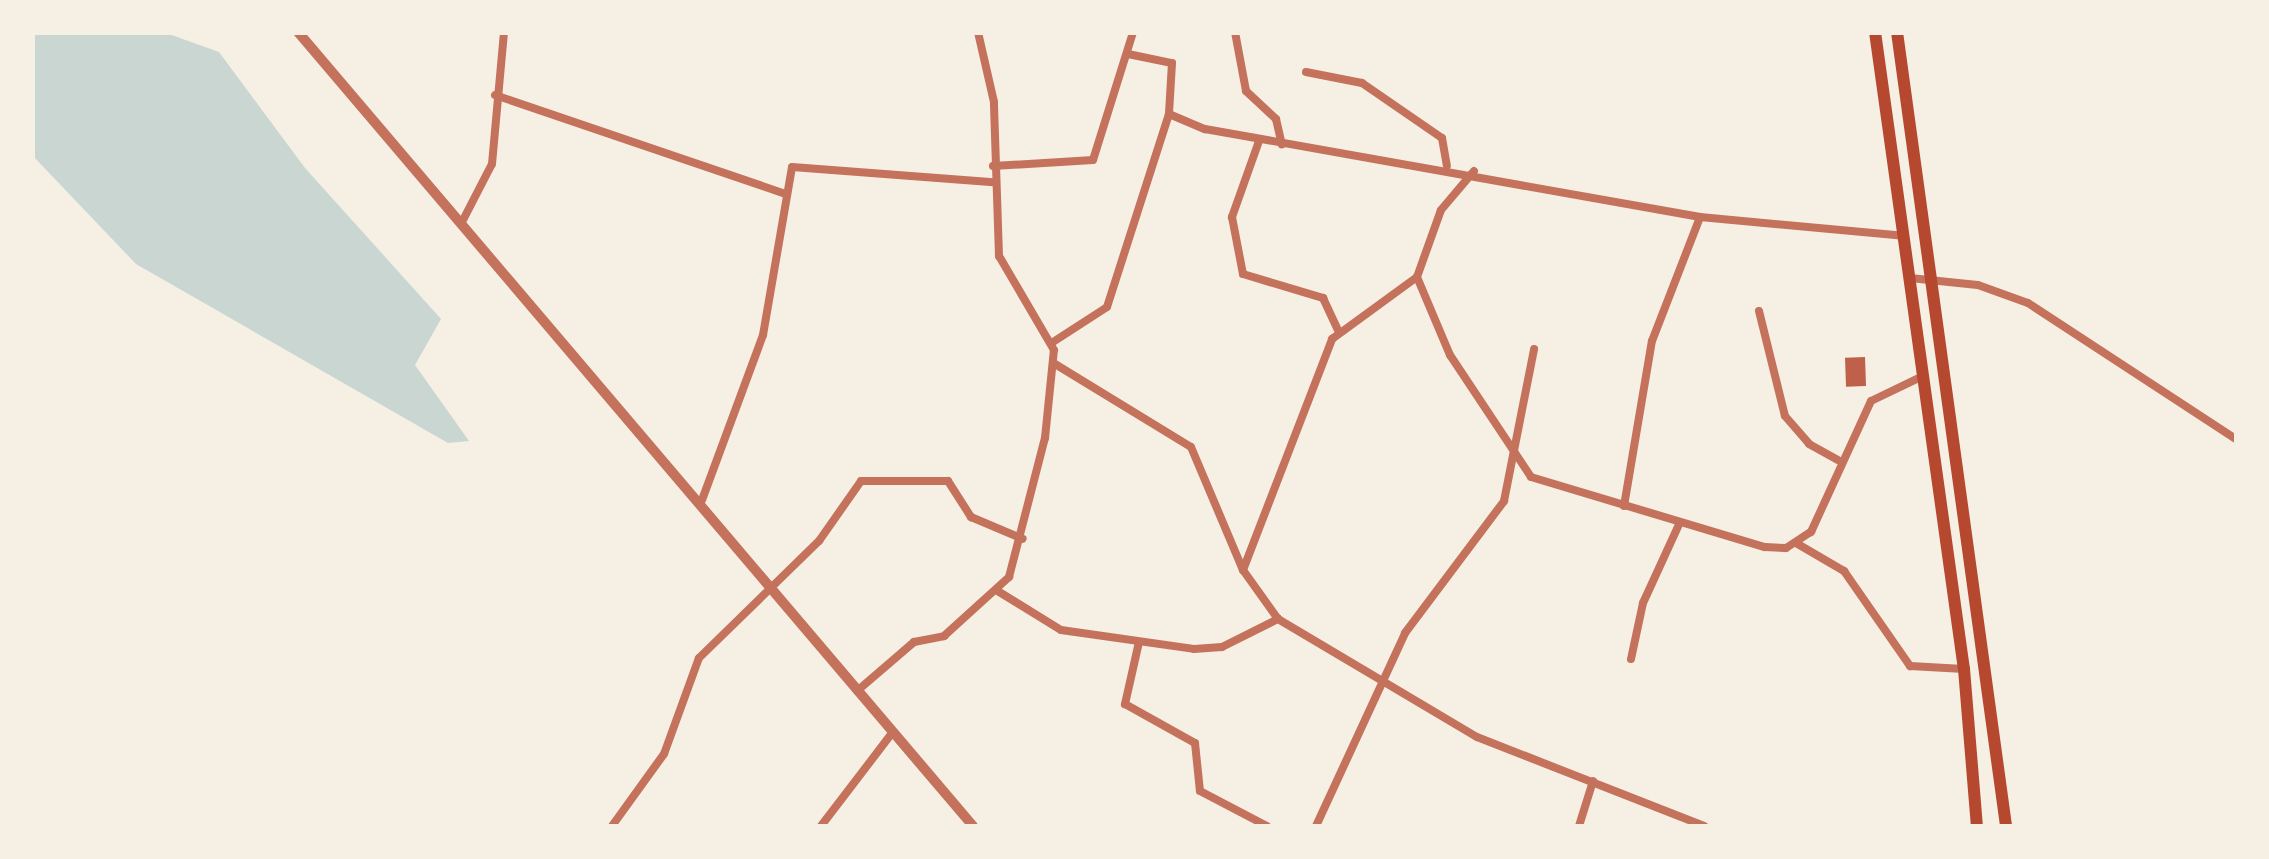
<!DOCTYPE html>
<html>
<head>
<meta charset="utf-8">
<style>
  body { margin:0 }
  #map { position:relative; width:2269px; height:859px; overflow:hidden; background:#f6efe4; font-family:Overpass,sans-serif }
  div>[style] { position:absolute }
  .water>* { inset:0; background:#c9d6d2 }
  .building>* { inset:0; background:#bf614a; transform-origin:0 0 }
  .minor>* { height:8px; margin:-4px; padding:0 4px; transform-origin:4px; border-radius:4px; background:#c5725c }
  .tertiary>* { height:10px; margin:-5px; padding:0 5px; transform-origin:5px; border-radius:5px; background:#c5725c }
  .primary>* { height:12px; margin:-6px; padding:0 6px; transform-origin:6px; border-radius:6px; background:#b5482f }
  span { translate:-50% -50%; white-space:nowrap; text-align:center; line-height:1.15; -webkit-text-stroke:9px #f6efe4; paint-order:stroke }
  .frame { position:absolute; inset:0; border:35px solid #f6efe4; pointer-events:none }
</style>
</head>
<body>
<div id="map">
  <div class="water">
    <i style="clip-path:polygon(33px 32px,166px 33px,219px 52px,305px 168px,441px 319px,415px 365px,469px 441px,448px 443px,136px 264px,33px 156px)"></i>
  </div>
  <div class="building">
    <i style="left:1865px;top:357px;width:29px;height:20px;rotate:88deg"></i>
  </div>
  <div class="minor">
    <i style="left:1235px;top:32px;width:60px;rotate:79.4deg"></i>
    <i style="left:1246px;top:91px;width:41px;rotate:43deg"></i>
    <i style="left:1276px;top:119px;width:26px;rotate:77deg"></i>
    <i style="left:1128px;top:54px;width:45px;rotate:11.6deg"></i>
    <i style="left:1172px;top:63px;width:51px;rotate:93.4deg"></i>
    <i style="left:1169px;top:114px;width:39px;rotate:23deg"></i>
    <i style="left:1205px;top:129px;width:503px;rotate:10.08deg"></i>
    <i style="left:1700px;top:217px;width:204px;rotate:5.3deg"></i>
    <i style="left:1306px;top:72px;width:57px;rotate:11.1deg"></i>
    <i style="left:1362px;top:83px;width:97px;rotate:34.5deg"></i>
    <i style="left:1442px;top:138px;width:28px;rotate:80deg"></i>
    <i style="left:495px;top:95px;width:307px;rotate:18.8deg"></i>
    <i style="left:1259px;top:141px;width:81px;rotate:109.6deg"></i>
    <i style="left:1232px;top:217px;width:58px;rotate:79.1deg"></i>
    <i style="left:1243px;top:274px;width:84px;rotate:16.7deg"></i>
    <i style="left:1323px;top:298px;width:35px;rotate:65deg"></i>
    <i style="left:993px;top:166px;width:100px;rotate:-3.4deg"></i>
    <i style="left:1093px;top:160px;width:134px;rotate:-72.6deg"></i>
    <i style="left:462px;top:222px;width:65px;rotate:-62.7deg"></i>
    <i style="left:492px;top:164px;width:133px;rotate:-84.8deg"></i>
    <i style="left:1417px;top:277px;width:85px;rotate:67.1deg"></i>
    <i style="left:1450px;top:355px;width:146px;rotate:56.4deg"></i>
    <i style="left:1531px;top:477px;width:244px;rotate:16.7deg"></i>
    <i style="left:1765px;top:547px;width:21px;rotate:3deg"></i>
    <i style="left:1786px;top:548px;width:30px;rotate:-33deg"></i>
    <i style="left:1811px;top:532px;width:144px;rotate:-65.4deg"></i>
    <i style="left:1871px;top:401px;width:58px;rotate:-25.7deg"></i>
    <i style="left:1910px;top:278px;width:68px;rotate:5.9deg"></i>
    <i style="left:1978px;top:285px;width:53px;rotate:19.8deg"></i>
    <i style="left:2028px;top:303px;width:249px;rotate:33.2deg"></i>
    <i style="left:1759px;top:311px;width:108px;rotate:76.1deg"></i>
    <i style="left:1785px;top:416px;width:37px;rotate:49deg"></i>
    <i style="left:1809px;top:444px;width:33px;rotate:29deg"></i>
    <i style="left:1053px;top:342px;width:64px;rotate:-32.9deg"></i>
    <i style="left:1107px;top:307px;width:203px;rotate:-72.2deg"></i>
    <i style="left:1055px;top:364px;width:159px;rotate:31.4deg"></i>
    <i style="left:1191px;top:447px;width:134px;rotate:67.1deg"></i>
    <i style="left:1243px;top:570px;width:60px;rotate:54.5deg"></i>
    <i style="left:1278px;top:619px;width:231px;rotate:30.7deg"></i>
    <i style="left:1477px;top:737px;width:244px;rotate:21.4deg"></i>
    <i style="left:702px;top:500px;width:176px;rotate:-69.7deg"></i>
    <i style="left:763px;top:335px;width:170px;rotate:-80.2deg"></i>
    <i style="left:792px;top:167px;width:202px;rotate:4.3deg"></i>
    <i style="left:1624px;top:506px;width:167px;rotate:-80.4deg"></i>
    <i style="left:1652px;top:341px;width:133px;rotate:-68.8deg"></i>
    <i style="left:1796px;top:543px;width:56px;rotate:30.3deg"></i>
    <i style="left:1844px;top:571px;width:116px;rotate:55.2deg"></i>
    <i style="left:1910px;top:666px;width:54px;rotate:3.2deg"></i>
    <i style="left:1243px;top:570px;width:248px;rotate:-68.9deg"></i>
    <i style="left:1332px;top:339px;width:105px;rotate:-36.1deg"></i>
    <i style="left:1417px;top:277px;width:71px;rotate:-70.3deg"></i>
    <i style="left:1441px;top:210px;width:51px;rotate:-49.8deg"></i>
    <i style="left:996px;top:590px;width:76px;rotate:31.6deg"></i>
    <i style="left:1061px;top:630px;width:134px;rotate:8.1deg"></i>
    <i style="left:1194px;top:649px;width:28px;rotate:-4deg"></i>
    <i style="left:1222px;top:647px;width:63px;rotate:-26.6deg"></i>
    <i style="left:1139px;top:642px;width:64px;rotate:102.7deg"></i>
    <i style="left:1125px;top:704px;width:80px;rotate:29.1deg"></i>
    <i style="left:1195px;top:743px;width:48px;rotate:84.1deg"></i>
    <i style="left:1200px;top:791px;width:76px;rotate:27.6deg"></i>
    <i style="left:1631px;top:659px;width:57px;rotate:-77.9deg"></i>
    <i style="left:1643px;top:603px;width:89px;rotate:-65.4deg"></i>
    <i style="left:857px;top:691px;width:75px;rotate:-40.7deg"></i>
    <i style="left:914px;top:642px;width:31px;rotate:-11deg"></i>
    <i style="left:944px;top:636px;width:88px;rotate:-42.2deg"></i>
    <i style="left:1009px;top:577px;width:144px;rotate:-75.5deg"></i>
    <i style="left:1045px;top:438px;width:88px;rotate:-84.2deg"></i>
    <i style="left:1054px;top:350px;width:109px;rotate:-120.3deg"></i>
    <i style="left:999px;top:256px;width:154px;rotate:-91.9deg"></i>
    <i style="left:994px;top:102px;width:72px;rotate:-102.9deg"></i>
    <i style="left:612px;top:826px;width:89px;rotate:-54.2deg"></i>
    <i style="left:664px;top:754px;width:102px;rotate:-70deg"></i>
    <i style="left:699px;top:658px;width:168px;rotate:-44.3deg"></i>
    <i style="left:819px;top:541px;width:73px;rotate:-55deg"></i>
    <i style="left:861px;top:481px;width:87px"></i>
    <i style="left:948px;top:481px;width:43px;rotate:57.4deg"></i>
    <i style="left:971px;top:517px;width:56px;rotate:22.9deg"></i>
    <i style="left:821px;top:826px;width:117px;rotate:-52.6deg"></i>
    <i style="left:1316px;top:826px;width:213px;rotate:-65.2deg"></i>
    <i style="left:1405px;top:633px;width:165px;rotate:-53.1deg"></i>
    <i style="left:1504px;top:501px;width:155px;rotate:-78.8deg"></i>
    <i style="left:1579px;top:826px;width:47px;rotate:-72.7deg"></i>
  </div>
  <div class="tertiary">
    <i style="left:298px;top:32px;width:1042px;rotate:49.63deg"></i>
  </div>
  <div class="primary">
    <i style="left:1875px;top:32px;width:643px;rotate:82.05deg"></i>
    <i style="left:1964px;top:669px;width:158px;rotate:85.3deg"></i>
    <i style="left:1897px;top:32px;width:801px;rotate:82.18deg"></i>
  </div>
  <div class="frame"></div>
</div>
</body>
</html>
